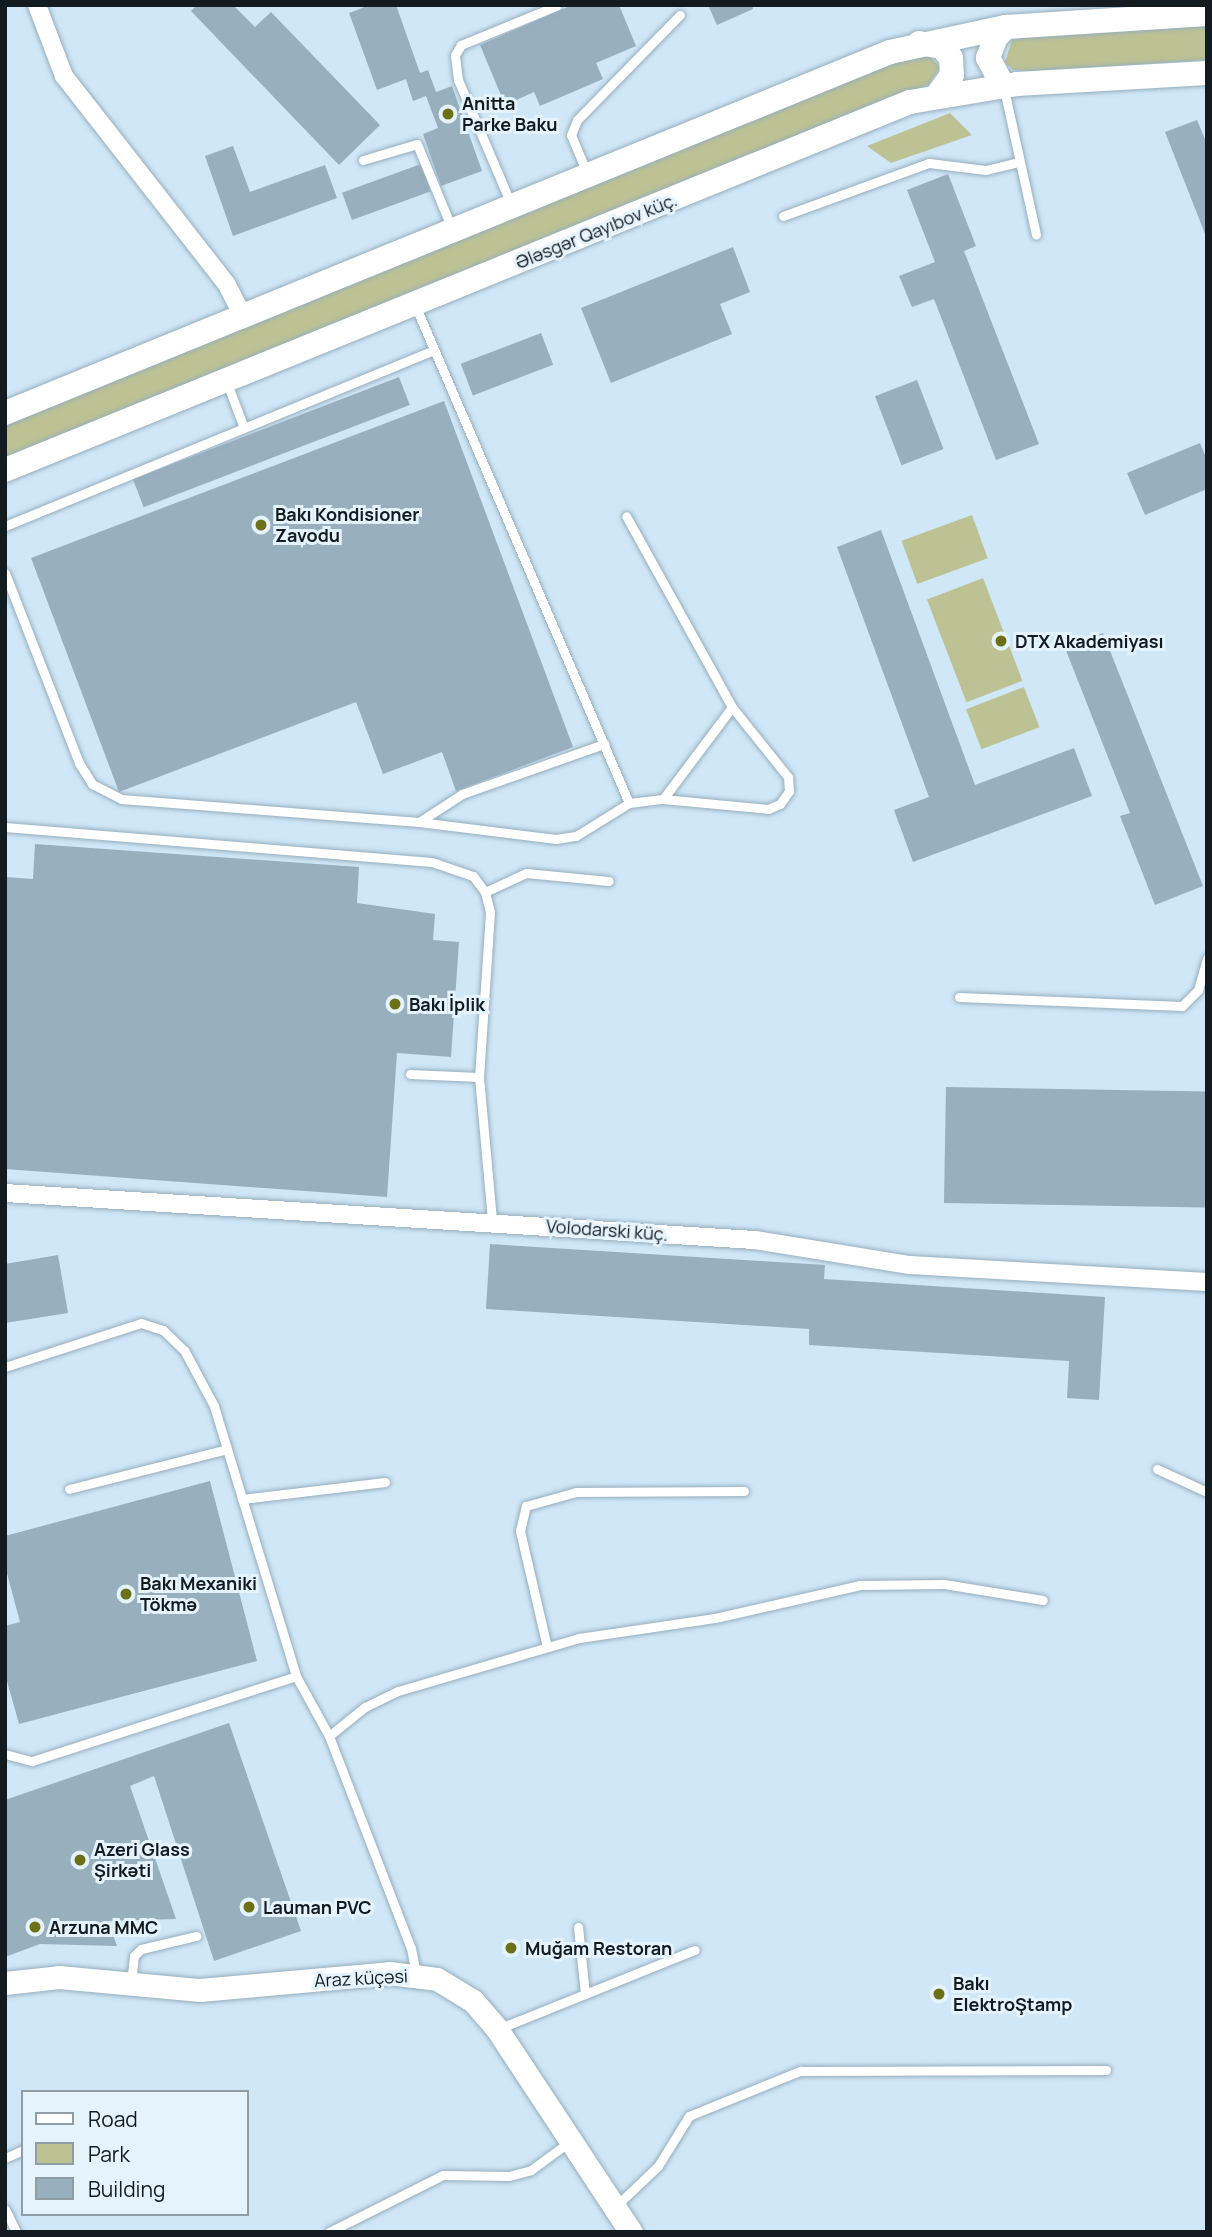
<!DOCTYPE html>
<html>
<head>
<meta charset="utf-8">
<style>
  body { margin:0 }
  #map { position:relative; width:1212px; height:2237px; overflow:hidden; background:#cfe7f7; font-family:Manrope,sans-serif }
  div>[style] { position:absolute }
  .green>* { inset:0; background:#bdc294; transform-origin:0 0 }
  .building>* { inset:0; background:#98afbe; transform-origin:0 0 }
  .roads { filter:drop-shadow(0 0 2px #96adbc) drop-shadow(0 0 2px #96adbc) }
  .service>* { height:9px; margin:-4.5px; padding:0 4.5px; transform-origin:4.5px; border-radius:4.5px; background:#fff }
  .minor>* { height:18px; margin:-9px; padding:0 9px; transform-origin:9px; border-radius:9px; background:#fff }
  .tertiary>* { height:23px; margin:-11.5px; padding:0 11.5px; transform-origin:11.5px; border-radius:11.5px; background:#fff }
  .secondary>* { height:24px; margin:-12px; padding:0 12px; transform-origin:12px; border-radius:12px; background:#fff }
  .dots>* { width:19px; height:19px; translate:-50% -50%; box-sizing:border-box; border:4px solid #e4f3fc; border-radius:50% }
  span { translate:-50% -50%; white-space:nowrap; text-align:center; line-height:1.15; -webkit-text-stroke:6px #e4f3fc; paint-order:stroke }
  .poi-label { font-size:18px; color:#121b20; font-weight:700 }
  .left { translate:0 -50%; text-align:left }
  .street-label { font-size:18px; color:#121b20 }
  .frame { position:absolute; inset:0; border:7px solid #121b20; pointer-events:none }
  .legend { position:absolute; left:21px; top:2090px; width:228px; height:126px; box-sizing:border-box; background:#e4f3fc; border:2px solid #909da4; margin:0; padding:9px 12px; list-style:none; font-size:21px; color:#121b20 }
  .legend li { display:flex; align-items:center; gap:14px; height:35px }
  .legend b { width:35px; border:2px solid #909da4 }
</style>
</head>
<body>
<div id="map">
  <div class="green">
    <i style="clip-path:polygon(1207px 26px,1207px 60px,1031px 71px,1013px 70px,1005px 62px,1012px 40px,1026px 37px)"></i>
    <i style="clip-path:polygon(928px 55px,940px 67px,929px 84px,5px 458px,5px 424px,873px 67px)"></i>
    <i style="clip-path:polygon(950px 113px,972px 135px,891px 163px,867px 146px)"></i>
    <i style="left:972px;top:515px;width:46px;height:75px;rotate:70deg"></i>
    <i style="left:983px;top:578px;width:110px;height:60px;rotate:69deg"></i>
    <i style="left:1024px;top:687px;width:43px;height:62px;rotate:69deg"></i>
  </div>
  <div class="building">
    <i style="clip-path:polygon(197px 5px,233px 5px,255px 27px,271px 12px,380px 125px,339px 165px,191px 11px)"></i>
    <i style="clip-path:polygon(370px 5px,396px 5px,420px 73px,428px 70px,436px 92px,452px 86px,482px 171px,441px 186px,423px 134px,438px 128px,426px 96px,413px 101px,406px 79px,377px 90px,349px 13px)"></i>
    <i style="clip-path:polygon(572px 5px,619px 5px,636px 46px,596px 63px,603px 79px,540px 106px,534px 92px,505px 105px,480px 45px)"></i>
    <i style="clip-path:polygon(708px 5px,752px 5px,753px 9px,717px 25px)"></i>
    <i style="clip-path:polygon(1197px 120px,1207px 144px,1207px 239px,1165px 132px)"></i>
    <i style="clip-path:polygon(233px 146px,250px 192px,325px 165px,337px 198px,233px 236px,205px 156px)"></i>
    <i style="left:421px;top:164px;width:29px;height:84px;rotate:70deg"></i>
    <i style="clip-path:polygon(948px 174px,976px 246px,964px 251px,1039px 444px,996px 460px,934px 299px,912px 307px,899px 276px,935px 262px,907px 190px)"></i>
    <i style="clip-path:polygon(733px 247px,750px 292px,720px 304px,732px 334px,611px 383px,581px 308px)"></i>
    <i style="left:541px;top:333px;width:34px;height:86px;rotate:69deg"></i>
    <i style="left:399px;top:377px;width:30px;height:285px;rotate:69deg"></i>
    <i style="left:917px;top:380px;width:74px;height:45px;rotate:69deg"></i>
    <i style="clip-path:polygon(444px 401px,573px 747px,456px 791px,442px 752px,383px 774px,356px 702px,119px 792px,31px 558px)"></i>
    <i style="clip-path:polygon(1200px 443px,1207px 460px,1207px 489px,1145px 515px,1127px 473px)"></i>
    <i style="clip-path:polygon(881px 530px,975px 785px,1074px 748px,1092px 796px,913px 862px,894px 810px,929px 797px,837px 547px)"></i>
    <i style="clip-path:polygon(1103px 633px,1203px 886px,1155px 905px,1120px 816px,1130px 813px,1065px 648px)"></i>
    <i style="clip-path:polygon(35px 844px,359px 867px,357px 903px,435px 914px,433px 940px,459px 942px,451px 1057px,397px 1053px,387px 1197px,5px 1169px,5px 877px,33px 879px)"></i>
    <i style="left:946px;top:1087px;width:261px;height:116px;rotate:1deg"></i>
    <i style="clip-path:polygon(490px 1244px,825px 1265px,824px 1279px,1105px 1297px,1099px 1400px,1067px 1398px,1069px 1361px,809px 1345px,809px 1329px,486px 1309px)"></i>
    <i style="clip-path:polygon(58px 1255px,68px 1313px,5px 1323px,5px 1264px)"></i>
    <i style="clip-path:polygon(210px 1481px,257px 1661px,19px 1724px,5px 1674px,5px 1626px,20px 1622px,5px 1566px,5px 1536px)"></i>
    <i style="clip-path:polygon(229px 1723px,301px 1931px,214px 1961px,154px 1776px,130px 1786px,176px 1919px,108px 1921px,117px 1946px,40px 1944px,5px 1957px,5px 1800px)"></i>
  </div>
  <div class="roads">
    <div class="service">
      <i style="left:1004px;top:89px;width:149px;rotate:77.6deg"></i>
      <i style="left:363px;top:160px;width:56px;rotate:-16.5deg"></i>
      <i style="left:417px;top:144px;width:92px;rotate:67.6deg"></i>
      <i style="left:587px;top:173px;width:41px;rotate:-112.8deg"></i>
      <i style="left:571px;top:135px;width:16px;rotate:-68deg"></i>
      <i style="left:577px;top:120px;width:147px;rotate:-45.6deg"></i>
      <i style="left:511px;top:204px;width:135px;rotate:-113.1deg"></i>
      <i style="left:458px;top:80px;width:25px;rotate:-97deg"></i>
      <i style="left:455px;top:55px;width:12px;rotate:-59deg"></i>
      <i style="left:461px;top:45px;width:103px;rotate:-22.3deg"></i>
      <i style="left:783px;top:216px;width:155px;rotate:-20deg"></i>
      <i style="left:929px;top:163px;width:57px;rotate:7deg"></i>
      <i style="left:986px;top:170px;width:33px;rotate:-14deg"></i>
      <i style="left:415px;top:305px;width:542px;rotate:66.75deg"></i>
      <i style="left:227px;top:383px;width:48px;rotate:69.3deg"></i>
      <i style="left:5px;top:526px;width:464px;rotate:-22.3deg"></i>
      <i style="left:5px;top:573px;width:204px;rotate:68.7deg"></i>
      <i style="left:79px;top:763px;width:25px;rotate:58deg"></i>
      <i style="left:92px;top:784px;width:33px;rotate:27deg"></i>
      <i style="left:121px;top:799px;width:299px;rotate:4.4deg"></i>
      <i style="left:419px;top:822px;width:138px;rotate:7.1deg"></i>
      <i style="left:556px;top:839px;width:20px;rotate:-9deg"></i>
      <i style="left:576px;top:836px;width:62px;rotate:-31.9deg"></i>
      <i style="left:629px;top:803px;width:34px;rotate:-7deg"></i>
      <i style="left:663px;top:799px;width:105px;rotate:5.4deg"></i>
      <i style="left:768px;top:809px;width:13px;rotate:-23deg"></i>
      <i style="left:780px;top:804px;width:16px;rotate:-55deg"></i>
      <i style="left:789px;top:791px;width:14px;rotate:-94deg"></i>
      <i style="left:788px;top:777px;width:90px;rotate:-128.7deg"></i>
      <i style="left:732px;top:707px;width:218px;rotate:-119deg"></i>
      <i style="left:663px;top:799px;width:115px;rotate:-53.1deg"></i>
      <i style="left:419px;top:822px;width:51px;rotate:-33.1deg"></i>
      <i style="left:462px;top:794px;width:151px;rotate:-19.4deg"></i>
      <i style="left:5px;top:827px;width:428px;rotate:4.7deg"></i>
      <i style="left:432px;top:862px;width:43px;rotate:18.9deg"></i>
      <i style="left:473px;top:876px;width:20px;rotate:53deg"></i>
      <i style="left:485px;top:892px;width:21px;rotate:76deg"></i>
      <i style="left:490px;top:912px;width:165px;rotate:93.8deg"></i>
      <i style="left:479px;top:1077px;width:145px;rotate:84.8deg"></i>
      <i style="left:485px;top:892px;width:45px;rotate:-24.9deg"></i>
      <i style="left:526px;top:873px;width:83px;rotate:5.5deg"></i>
      <i style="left:959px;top:997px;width:223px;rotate:2.3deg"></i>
      <i style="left:1182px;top:1006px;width:23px;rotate:-45deg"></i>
      <i style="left:1198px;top:990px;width:33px;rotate:-74deg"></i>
      <i style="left:410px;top:1074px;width:69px;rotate:2.5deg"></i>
      <i style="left:5px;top:1367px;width:143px;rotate:-17.9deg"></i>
      <i style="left:141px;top:1323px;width:23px;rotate:18deg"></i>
      <i style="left:163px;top:1330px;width:29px;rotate:44deg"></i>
      <i style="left:184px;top:1350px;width:64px;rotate:61.8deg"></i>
      <i style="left:214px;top:1406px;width:282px;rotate:73.1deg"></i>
      <i style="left:296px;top:1676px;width:68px;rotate:61.2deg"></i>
      <i style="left:329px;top:1736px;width:227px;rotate:68.9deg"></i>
      <i style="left:411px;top:1948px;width:26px;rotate:79deg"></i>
      <i style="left:1157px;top:1469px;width:55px;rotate:24.7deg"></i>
      <i style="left:69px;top:1489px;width:163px;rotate:-14.2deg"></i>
      <i style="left:242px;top:1499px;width:144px;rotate:-6.8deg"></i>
      <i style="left:547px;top:1647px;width:119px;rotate:-103.1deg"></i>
      <i style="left:520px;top:1531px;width:26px;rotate:-77deg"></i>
      <i style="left:526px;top:1506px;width:52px;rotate:-15.6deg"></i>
      <i style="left:576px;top:1492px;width:168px;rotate:-0.3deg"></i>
      <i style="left:329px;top:1736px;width:46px;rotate:-38.9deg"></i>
      <i style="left:365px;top:1707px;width:37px;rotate:-26deg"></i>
      <i style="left:398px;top:1691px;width:189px;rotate:-16.3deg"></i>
      <i style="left:579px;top:1638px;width:137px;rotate:-8.4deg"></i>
      <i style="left:715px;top:1618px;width:149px;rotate:-12.8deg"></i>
      <i style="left:860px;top:1585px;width:84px;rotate:-0.7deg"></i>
      <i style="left:944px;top:1584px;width:100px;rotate:9.2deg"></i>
      <i style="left:5px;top:1754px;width:28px;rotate:15deg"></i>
      <i style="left:32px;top:1761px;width:277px;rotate:-17.8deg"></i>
      <i style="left:578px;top:1927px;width:67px;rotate:84deg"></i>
      <i style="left:131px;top:1984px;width:28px;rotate:-84deg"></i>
      <i style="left:134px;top:1956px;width:10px;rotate:-45deg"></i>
      <i style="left:141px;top:1949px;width:57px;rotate:-13.3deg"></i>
      <i style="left:498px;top:2029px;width:212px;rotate:-21.9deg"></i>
      <i style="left:5px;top:2158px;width:20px;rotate:-24deg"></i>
      <i style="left:616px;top:2206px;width:58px;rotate:-43.6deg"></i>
      <i style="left:658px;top:2166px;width:59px;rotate:-58.2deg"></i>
      <i style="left:689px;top:2116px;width:120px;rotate:-22.1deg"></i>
      <i style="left:800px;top:2071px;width:306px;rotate:-0.2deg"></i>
      <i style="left:5px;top:2209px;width:25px;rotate:64deg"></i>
      <i style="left:329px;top:2232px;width:127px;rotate:-26.6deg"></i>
      <i style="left:443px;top:2175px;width:66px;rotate:0.9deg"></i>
      <i style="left:509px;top:2176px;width:23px;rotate:-15deg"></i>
      <i style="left:531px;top:2170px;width:47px;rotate:-36.4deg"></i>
    </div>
    <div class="minor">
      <i style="left:37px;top:5px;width:76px;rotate:69.2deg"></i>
      <i style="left:64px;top:76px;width:263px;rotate:52deg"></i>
      <i style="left:226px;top:283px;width:39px;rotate:63deg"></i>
      <i style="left:5px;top:1193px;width:751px;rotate:3.59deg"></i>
      <i style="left:755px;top:1240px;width:157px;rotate:9.2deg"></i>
      <i style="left:910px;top:1265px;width:297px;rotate:3.3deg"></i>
    </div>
    <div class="tertiary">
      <i style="left:5px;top:1983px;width:54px;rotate:-6.3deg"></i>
      <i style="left:59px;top:1977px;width:142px;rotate:5.3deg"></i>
      <i style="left:200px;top:1990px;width:190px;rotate:-5.1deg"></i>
      <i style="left:389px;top:1973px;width:48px;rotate:7.1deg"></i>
      <i style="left:437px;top:1979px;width:42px;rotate:31.4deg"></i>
      <i style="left:473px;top:2001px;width:37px;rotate:49deg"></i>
      <i style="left:497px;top:2029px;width:243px;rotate:56.6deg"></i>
    </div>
    <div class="secondary">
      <i style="left:919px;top:43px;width:23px;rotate:10deg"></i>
      <i style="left:942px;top:47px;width:14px;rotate:51deg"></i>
      <i style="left:951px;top:58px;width:17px;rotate:87deg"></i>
      <i style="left:952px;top:75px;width:24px;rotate:126deg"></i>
      <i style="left:1003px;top:86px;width:32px;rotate:-118deg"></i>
      <i style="left:988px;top:58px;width:22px;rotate:-69deg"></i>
      <i style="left:996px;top:37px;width:14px;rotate:-45deg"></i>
      <i style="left:5px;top:413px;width:956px;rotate:-22.19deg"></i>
      <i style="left:890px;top:52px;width:119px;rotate:-12.2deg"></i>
      <i style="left:1006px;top:27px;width:201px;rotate:-3.7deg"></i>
      <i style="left:5px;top:470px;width:977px;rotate:-22.13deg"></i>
      <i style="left:910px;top:102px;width:109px;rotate:-9.5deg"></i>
      <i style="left:1017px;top:84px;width:190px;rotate:-3.3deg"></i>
    </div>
  </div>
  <div class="dots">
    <i style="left:448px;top:114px;background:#6c7118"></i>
    <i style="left:261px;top:525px;background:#6c7118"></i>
    <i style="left:1001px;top:641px;background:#6c7118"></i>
    <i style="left:395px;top:1004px;background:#6c7118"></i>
    <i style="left:126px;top:1594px;background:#6c7118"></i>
    <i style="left:80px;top:1860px;background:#6c7118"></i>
    <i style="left:249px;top:1907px;background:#6c7118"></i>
    <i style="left:35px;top:1927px;background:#6c7118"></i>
    <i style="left:511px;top:1948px;background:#6c7118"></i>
    <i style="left:939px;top:1994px;background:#6c7118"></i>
  </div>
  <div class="poi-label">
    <span class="left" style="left:462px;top:114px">Anitta<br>Parke Baku</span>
    <span class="left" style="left:275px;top:525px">Bakı Kondisioner<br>Zavodu</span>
    <span class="left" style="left:1015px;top:641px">DTX Akademiyası</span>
    <span class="left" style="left:409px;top:1004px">Bakı İplik</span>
    <span class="left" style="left:140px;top:1594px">Bakı Mexaniki<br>Tökmə</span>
    <span class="left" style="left:94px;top:1860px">Azeri Glass<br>Şirkəti</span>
    <span class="left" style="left:263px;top:1907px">Lauman PVC</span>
    <span class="left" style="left:49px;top:1927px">Arzuna MMC</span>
    <span class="left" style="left:525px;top:1948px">Muğam Restoran</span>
    <span class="left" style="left:953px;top:1994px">Bakı<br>ElektroŞtamp</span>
  </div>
  <div class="street-label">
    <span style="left:596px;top:231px;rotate:-22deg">Ələsgər Qayıbov küç.</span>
    <span style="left:607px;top:1230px;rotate:4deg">Volodarski küç.</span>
    <span style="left:361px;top:1978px;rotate:-3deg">Araz küçəsi</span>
  </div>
  <div class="frame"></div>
  <ul class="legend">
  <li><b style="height:9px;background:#fff"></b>Road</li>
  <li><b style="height:19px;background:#bdc294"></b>Park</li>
  <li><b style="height:19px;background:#98afbe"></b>Building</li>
  </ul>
</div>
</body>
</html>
